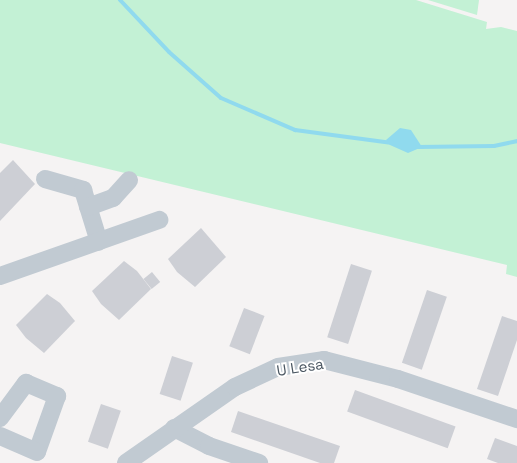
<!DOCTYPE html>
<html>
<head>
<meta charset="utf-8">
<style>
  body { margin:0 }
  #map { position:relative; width:517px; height:463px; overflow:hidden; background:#f5f3f3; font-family:"Space Grotesk",sans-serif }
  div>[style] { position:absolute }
  .green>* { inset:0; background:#c3f1d5 }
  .water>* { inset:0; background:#90daee }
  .stream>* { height:4px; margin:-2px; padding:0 2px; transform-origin:2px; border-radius:2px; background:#90daee }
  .building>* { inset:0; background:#cdcfd5; transform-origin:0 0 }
  .minor>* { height:18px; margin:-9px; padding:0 9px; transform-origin:9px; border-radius:9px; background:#c1cad2 }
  span { translate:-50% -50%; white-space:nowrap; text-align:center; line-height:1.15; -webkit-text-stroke:4px #fff; paint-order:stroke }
  .street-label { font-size:15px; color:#4a5661 }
</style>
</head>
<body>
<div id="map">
  <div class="green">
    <i style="clip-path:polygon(0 0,416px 0,487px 22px,486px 29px,501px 27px,517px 31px,517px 277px,506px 274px,507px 265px,0 143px)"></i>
    <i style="clip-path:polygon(428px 0,479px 0,477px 15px)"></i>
  </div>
  <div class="water">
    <i style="clip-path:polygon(400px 128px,411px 130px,422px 147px,408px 153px,390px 145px,386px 140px)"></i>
  </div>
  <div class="stream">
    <i style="left:120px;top:0;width:71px;rotate:46.7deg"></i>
    <i style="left:169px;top:52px;width:69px;rotate:41.5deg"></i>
    <i style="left:221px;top:98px;width:81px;rotate:23.4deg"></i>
    <i style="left:295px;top:130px;width:98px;rotate:7.6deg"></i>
    <i style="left:417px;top:147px;width:77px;rotate:-0.7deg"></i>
    <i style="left:494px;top:146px;width:24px;rotate:-12deg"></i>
  </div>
  <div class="building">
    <i style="clip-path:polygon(13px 160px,35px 184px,0 221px,0 173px)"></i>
    <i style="clip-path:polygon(201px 228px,226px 257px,195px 287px,177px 272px,168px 259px)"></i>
    <i style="clip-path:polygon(124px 261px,137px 271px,151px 289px,119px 320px,101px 304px,92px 291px)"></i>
    <i style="left:351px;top:264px;width:22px;height:77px;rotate:18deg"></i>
    <i style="left:152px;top:272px;width:13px;height:11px;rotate:51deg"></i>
    <i style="left:427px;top:290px;width:21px;height:77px;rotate:19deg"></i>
    <i style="clip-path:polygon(47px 294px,60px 303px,75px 321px,44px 353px,26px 338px,16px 325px)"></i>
    <i style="left:244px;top:308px;width:22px;height:41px;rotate:21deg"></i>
    <i style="clip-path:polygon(502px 316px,517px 321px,517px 340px,498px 396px,477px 389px)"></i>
    <i style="left:172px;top:356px;width:22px;height:40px;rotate:18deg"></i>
    <i style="left:355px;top:390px;width:107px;height:23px;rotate:20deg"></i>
    <i style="left:101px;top:404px;width:21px;height:40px;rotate:19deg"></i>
    <i style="clip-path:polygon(238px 411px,340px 446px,334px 463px,320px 463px,231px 432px)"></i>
    <i style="clip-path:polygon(495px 438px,517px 446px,517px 463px,498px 463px,487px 459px)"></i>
  </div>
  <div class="minor">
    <i style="left:45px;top:179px;width:40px;rotate:16deg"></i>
    <i style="left:83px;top:190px;width:54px;rotate:72.9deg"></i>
    <i style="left:88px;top:207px;width:27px;rotate:-20deg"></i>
    <i style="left:113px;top:198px;width:24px;rotate:-48deg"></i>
    <i style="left:0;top:276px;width:169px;rotate:-19.4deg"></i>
    <i style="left:0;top:418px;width:44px;rotate:-53.4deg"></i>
    <i style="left:26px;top:383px;width:34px;rotate:23deg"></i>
    <i style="left:57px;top:396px;width:59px;rotate:109.7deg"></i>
    <i style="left:37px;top:452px;width:40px;rotate:-156.6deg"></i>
    <i style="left:174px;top:428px;width:39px;rotate:27deg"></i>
    <i style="left:209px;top:446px;width:53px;rotate:18.8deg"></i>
    <i style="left:126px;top:463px;width:133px;rotate:-34.9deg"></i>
    <i style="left:235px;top:387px;width:47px;rotate:-24.9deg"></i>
    <i style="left:278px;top:367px;width:47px;rotate:-8.7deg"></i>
    <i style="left:324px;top:360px;width:76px;rotate:14.4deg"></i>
    <i style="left:398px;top:379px;width:126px;rotate:18.6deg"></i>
  </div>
  <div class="street-label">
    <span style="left:300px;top:367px;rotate:-9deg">U Lesa</span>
  </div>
</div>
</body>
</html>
